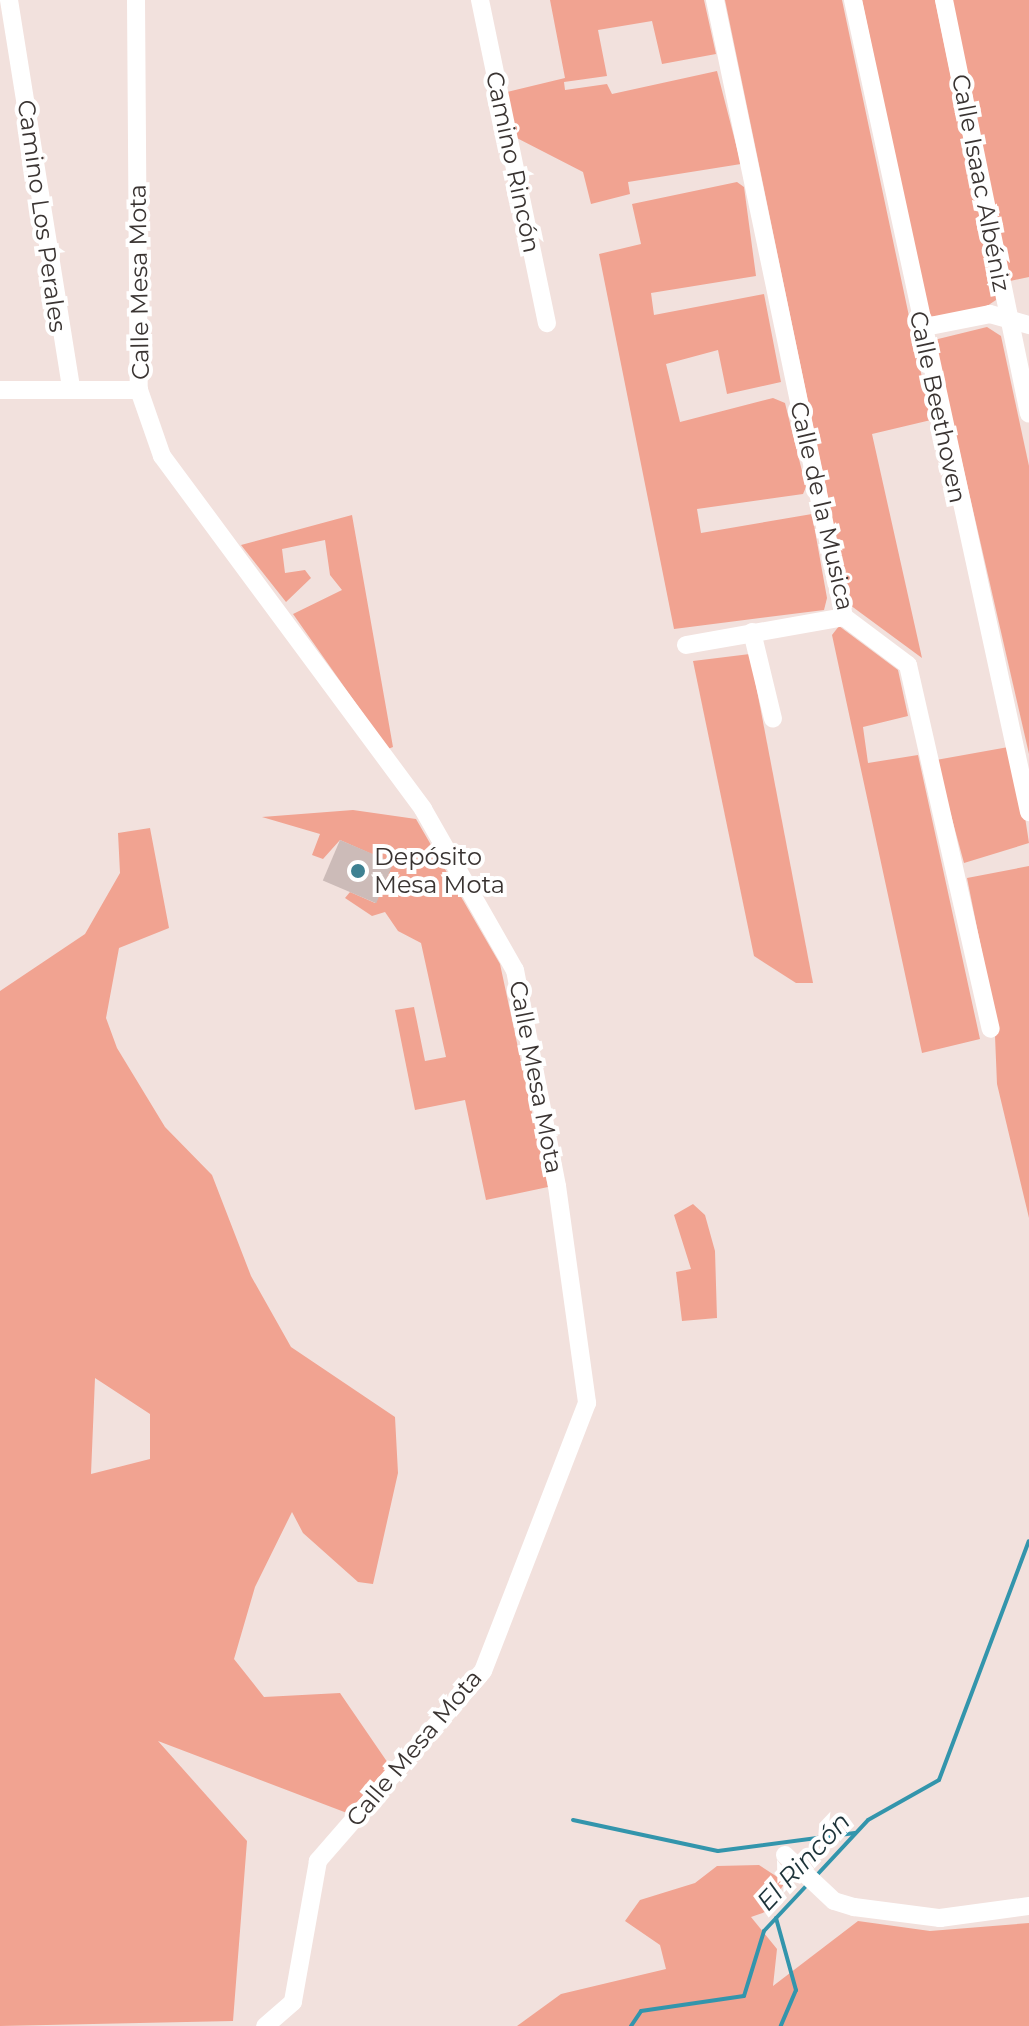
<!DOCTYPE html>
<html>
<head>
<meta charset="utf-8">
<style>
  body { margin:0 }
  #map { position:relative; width:1029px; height:2026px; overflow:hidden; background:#f2e1dd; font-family:Montserrat,sans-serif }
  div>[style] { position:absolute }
  .green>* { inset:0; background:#f1a391 }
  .stream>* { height:4px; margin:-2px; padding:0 2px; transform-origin:2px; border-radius:2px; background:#3395ac }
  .building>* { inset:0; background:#ccbbb8; transform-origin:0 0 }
  .minor>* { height:18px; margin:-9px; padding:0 9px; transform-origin:9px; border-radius:9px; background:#fff }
  .dots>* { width:22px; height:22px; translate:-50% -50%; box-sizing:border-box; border:4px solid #fff; border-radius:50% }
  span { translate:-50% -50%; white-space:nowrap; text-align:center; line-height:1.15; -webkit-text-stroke:8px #fff; paint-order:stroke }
  .street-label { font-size:24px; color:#3a3432 }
  .poi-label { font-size:24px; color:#3a3432 }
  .left { translate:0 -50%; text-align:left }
  .water-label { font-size:26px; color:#1c3238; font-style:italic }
</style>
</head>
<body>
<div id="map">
  <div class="green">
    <i style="clip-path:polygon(550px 0,704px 0,716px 54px,662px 64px,652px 21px,598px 30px,607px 76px,564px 82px,565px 90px,607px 84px,612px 94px,717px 71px,741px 164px,628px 182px,630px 194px,591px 204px,583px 172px,511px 135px,503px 93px,565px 78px)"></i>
    <i style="clip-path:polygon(725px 0,842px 0,931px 420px,872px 434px,922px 658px,850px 605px)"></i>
    <i style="clip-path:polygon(862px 0,935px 0,995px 289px,996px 300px,978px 312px,928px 317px)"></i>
    <i style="clip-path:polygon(952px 0,1029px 0,1029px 277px,1010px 281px)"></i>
    <i style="clip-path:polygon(737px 182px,744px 187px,756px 276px,651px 293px,654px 315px,764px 294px,781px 382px,727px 394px,718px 350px,666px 364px,680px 422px,773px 398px,785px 403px,806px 487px,803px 494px,697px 509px,701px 533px,812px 514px,827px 598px,824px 610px,674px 629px,599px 254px,641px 244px,632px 204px)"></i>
    <i style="clip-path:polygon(987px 327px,1001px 336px,1029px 466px,1029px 754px,934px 340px)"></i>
    <i style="clip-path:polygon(352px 515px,393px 747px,388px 749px,293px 614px,342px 590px,330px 575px,325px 540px,282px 549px,285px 573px,305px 570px,311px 578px,286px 602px,241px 545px)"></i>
    <i style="clip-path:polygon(839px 626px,898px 670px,908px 716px,863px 727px,868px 763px,918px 755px,980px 1039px,922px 1053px,832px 635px)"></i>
    <i style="clip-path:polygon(750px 654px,813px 983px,796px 983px,754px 956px,693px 661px)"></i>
    <i style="clip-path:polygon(1014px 746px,1029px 843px,964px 863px,936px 760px)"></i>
    <i style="clip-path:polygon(353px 810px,416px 819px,500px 964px,548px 1187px,486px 1200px,465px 1100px,415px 1110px,395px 1010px,414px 1007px,425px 1061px,446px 1057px,421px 943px,398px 931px,385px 912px,372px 916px,345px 898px,350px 892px,375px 903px,392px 863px,340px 840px,323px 859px,312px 855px,320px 834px,262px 817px)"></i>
    <i style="clip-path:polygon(evenodd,150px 828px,169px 928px,119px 948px,106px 1018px,117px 1048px,165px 1127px,212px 1175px,251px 1276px,291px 1347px,395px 1417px,398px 1473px,373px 1584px,358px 1582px,303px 1533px,292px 1512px,255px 1587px,234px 1659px,264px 1697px,340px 1693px,390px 1766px,347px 1813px,158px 1741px,247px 1841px,233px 2021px,0 2026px,0 991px,85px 934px,120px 873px,118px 833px,150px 828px,95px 1378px,150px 1414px,150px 1459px,91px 1474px,95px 1378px)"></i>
    <i style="clip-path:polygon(1029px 866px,1029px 1218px,997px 1084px,994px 1012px,967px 878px)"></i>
    <i style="clip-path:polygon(693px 1204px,705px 1215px,715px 1251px,717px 1318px,682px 1321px,676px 1272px,691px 1269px,674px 1215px)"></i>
    <i style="clip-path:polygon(759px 1865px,785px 1882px,768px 1911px,751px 1917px,777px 1949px,773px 1986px,858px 1921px,930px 1931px,1029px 1923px,1029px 2026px,517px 2026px,561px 1994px,666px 1969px,660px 1945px,625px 1921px,640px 1900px,695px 1883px,717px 1866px)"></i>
  </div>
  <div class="stream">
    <i style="left:573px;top:1820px;width:148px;rotate:12.1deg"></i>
    <i style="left:718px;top:1851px;width:138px;rotate:-7.5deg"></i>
    <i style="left:816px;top:1876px;width:76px;rotate:-47.1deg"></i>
    <i style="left:868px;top:1820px;width:81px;rotate:-29.4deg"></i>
    <i style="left:939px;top:1780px;width:255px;rotate:-69.4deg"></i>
    <i style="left:776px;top:1918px;width:75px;rotate:74.5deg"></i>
    <i style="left:796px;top:1990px;width:39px;rotate:113deg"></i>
    <i style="left:631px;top:2026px;width:18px;rotate:-56deg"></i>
    <i style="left:641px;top:2011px;width:104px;rotate:-8.3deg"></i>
    <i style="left:744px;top:1996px;width:68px;rotate:-72.9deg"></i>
    <i style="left:764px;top:1931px;width:63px;rotate:-46.9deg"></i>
  </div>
  <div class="building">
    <i style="left:340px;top:840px;width:58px;height:44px;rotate:23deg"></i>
  </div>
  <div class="minor">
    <i style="left:9px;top:0;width:390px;rotate:80.9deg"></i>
    <i style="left:136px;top:0;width:390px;rotate:89.6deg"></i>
    <i style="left:139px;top:390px;width:70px;rotate:70.8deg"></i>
    <i style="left:162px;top:456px;width:439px;rotate:53.5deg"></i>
    <i style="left:423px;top:809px;width:185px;rotate:60.3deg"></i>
    <i style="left:515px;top:970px;width:220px;rotate:79deg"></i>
    <i style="left:557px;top:1186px;width:219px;rotate:82.1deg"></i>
    <i style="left:587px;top:1403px;width:287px;rotate:111.2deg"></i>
    <i style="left:483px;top:1671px;width:252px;rotate:131deg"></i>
    <i style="left:318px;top:1861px;width:143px;rotate:100.1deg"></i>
    <i style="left:293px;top:2002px;width:37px;rotate:139deg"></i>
    <i style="left:480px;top:0;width:330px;rotate:78.3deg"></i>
    <i style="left:715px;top:0;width:630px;rotate:78.19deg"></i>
    <i style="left:844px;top:617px;width:80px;rotate:36.9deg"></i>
    <i style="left:908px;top:665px;width:373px;rotate:77.2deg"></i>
    <i style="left:853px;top:0;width:831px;rotate:77.77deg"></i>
    <i style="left:944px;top:0;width:422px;rotate:78.4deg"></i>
    <i style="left:920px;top:328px;width:71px;rotate:-11.3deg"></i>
    <i style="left:990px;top:314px;width:41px;rotate:15.8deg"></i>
    <i style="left:0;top:390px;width:139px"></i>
    <i style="left:752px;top:632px;width:89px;rotate:76.4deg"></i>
    <i style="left:686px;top:645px;width:160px;rotate:-10deg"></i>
    <i style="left:785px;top:1855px;width:67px;rotate:43.2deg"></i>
    <i style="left:834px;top:1901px;width:21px;rotate:17deg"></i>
    <i style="left:854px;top:1907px;width:87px;rotate:7.3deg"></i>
    <i style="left:940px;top:1918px;width:90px;rotate:-7.7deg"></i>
  </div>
  <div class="dots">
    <i style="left:358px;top:871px;background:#3e8192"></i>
  </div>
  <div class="street-label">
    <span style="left:513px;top:162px;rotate:78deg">Camino Rincón</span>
    <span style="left:981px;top:183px;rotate:79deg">Calle Isaac Albéniz</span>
    <span style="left:42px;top:216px;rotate:82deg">Camino Los Perales</span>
    <span style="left:139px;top:282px;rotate:-91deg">Calle Mesa Mota</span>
    <span style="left:938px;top:407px;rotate:78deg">Calle Beethoven</span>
    <span style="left:822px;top:506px;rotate:77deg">Calle de la Musica</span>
    <span style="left:536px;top:1077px;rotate:79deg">Calle Mesa Mota</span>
    <span style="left:414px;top:1748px;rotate:-50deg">Calle Mesa Mota</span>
  </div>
  <div class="poi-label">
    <span class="left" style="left:374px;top:871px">Depósito<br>Mesa Mota</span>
  </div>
  <div class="water-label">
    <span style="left:804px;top:1862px;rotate:-47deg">El Rincón</span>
  </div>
</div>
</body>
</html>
